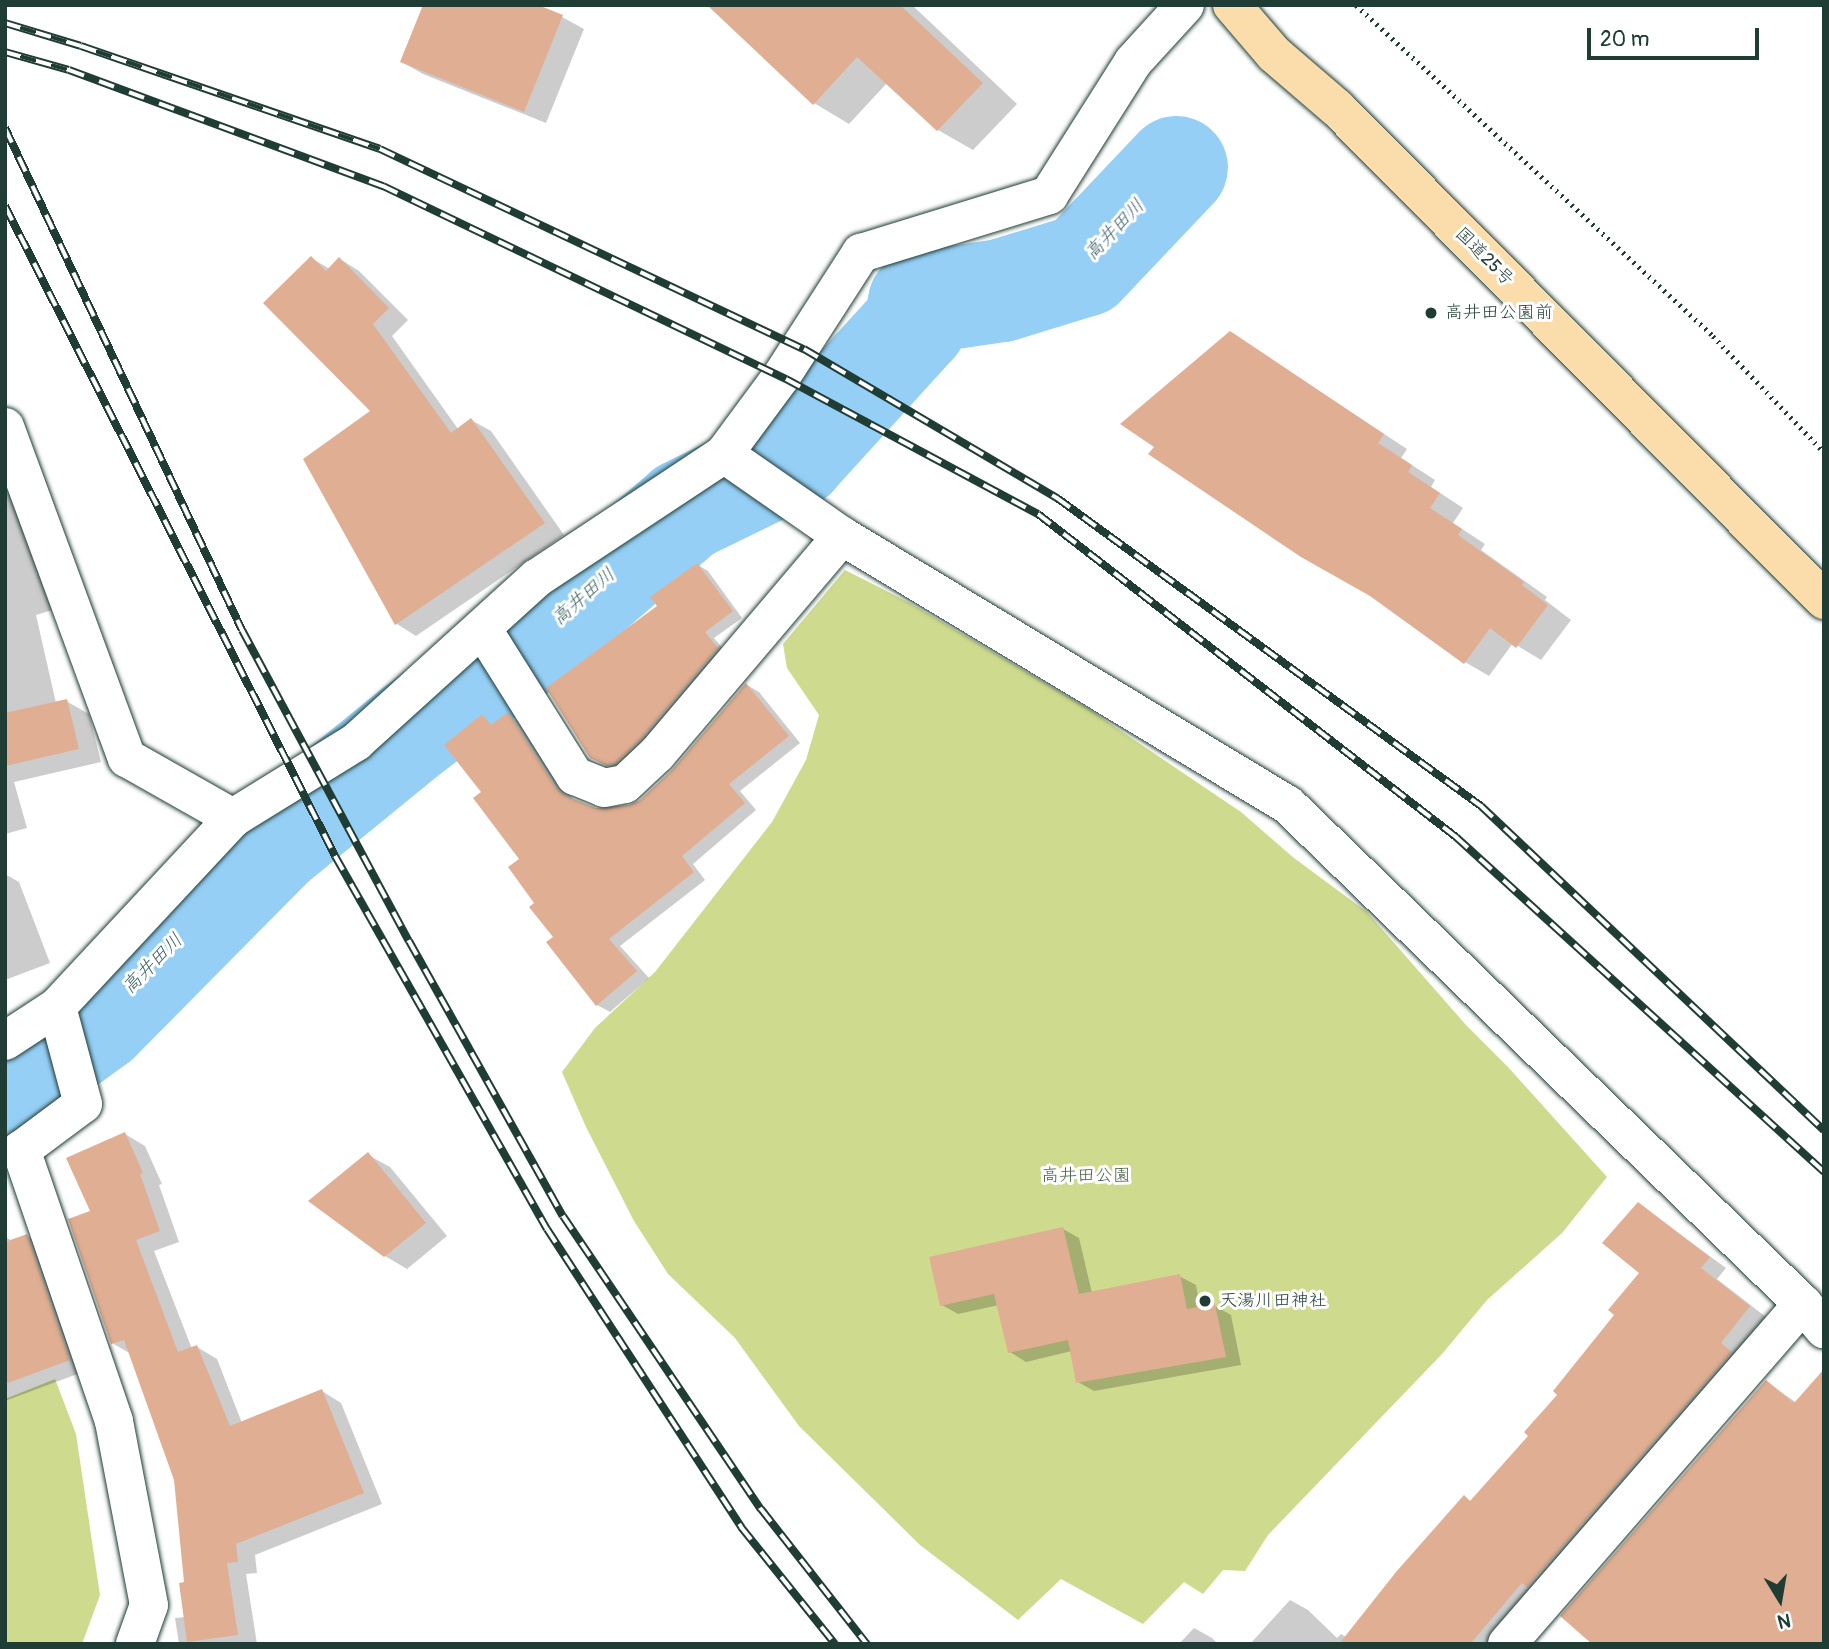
<!DOCTYPE html>
<html>
<head>
<meta charset="utf-8">
<style>
  body { margin:0 }
  #map { position:relative; width:1829px; height:1649px; overflow:hidden; background:#fff; font-family:Pangolin,"Klee One",sans-serif }
  div>[style] { position:absolute }
  .green>* { inset:0; background:#ceda8d }
  .shadow>* { inset:0; background:#0003 }
  .river>* { height:103px; margin:-51.5px; padding:0 51.5px; transform-origin:51.5px; border-radius:51.5px; background:#96cff6 }
  .building>* { inset:0; background:#e0ae93 }
  .path>* { height:4.5px; margin-top:-2.25px; transform-origin:0; background:repeating-linear-gradient(90deg,#1f3d34 0 2px,transparent 0 7px) }
  .roads { filter:drop-shadow(0 0 2px #1f3d34) drop-shadow(0 0 2px #1f3d34) }
  .minor>* { height:38px; margin:-19px; padding:0 19px; transform-origin:19px; border-radius:19px; background:#fff }
  .highway>* { height:38px; margin:-19px; padding:0 19px; transform-origin:19px; border-radius:19px; background:#faddab }
  .rail>* { height:8px; margin-top:-4px; transform-origin:0; background:repeating-linear-gradient(90deg,#fff 0 16px,#1f3d34 0 32px); box-sizing:border-box; border-block:2px solid #1f3d34 }
  .dots>* { width:19px; height:19px; translate:-50% -50%; box-sizing:border-box; border:4px solid #fff; border-radius:50% }
  span { translate:-50% -50%; white-space:nowrap; text-align:center; line-height:1.15; -webkit-text-stroke:6px #fff; paint-order:stroke }
  .street-label { font-size:18px; color:#1f3d34 }
  .poi-label { font-size:18px; color:#1f3d34 }
  .left { translate:0 -50%; text-align:left }
  .park-label { font-size:18px; color:#4b644a }
  .water-label { font-size:19px; color:#3d6264; font-style:italic }
  .frame { position:absolute; inset:0; border:7px solid #1f3d34; pointer-events:none }
  .north { position:absolute; left:1745px; top:1565px; width:70px; height:70px; -webkit-text-stroke:5px #fff; paint-order:stroke; rotate:169deg; font-size:19px; font-weight:700; line-height:28px; text-align:center; color:#1f3d34 }
  .north::after { content:''; display:block; margin:auto; width:24px; height:32px; background:#1f3d34; clip-path:polygon(50% 0,100% 100%,50% 72%,0 100%) }
  .scale { position:absolute; left:1587px; top:28px; width:172px; height:32px; box-sizing:border-box; border:4px solid #1f3d34; border-top:0; padding-left:9px; font-size:21px; line-height:24px; white-space:nowrap; color:#1f3d34; -webkit-text-stroke:5px #fff; paint-order:stroke }
</style>
</head>
<body>
<div id="map">
  <div class="green">
    <i style="clip-path:polygon(845px 570px,910px 603px,1087px 708px,1241px 812px,1294px 858px,1367px 912px,1466px 1025px,1508px 1067px,1607px 1177px,1562px 1233px,1487px 1300px,1442px 1354px,1268px 1535px,1245px 1571px,1223px 1570px,1203px 1594px,1184px 1582px,1143px 1624px,1061px 1579px,1018px 1620px,920px 1545px,799px 1426px,735px 1338px,668px 1274px,634px 1221px,586px 1127px,562px 1072px,595px 1028px,655px 972px,772px 822px,806px 760px,819px 715px,787px 668px,783px 644px)"></i>
    <i style="clip-path:polygon(55px 1379px,76px 1434px,100px 1595px,82px 1644px,5px 1644px,5px 1399px)"></i>
  </div>
  <div class="shadow">
    <i style="clip-path:polygon(709px 5px,912px 5px,1017px 104px,973px 150px,938px 130px,887px 83px,849px 124px,814px 103px)"></i>
    <i style="clip-path:polygon(562px 17px,584px 29px,546px 123px,423px 74px,402px 62px)"></i>
    <i style="clip-path:polygon(311px 258px,330px 269px,340px 259px,359px 271px,408px 320px,392px 336px,458px 429px,471px 420px,491px 431px,564px 535px,416px 636px,397px 624px,305px 460px,373px 411px)"></i>
    <i style="clip-path:polygon(1230px 333px,1407px 449px,1401px 458px,1435px 480px,1431px 487px,1463px 508px,1453px 523px,1485px 544px,1481px 550px,1547px 597px,1545px 600px,1571px 620px,1541px 660px,1513px 643px,1489px 676px,1465px 662px)"></i>
    <i style="clip-path:polygon(5px 413px,59px 608px,36px 615px,56px 703px,66px 701px,89px 714px,101px 762px,14px 782px,27px 828px,5px 834px)"></i>
    <i style="clip-path:polygon(698px 565px,708px 571px,742px 618px,714px 638px,728px 655px,618px 770px,602px 764px,591px 757px,659px 606px)"></i>
    <i style="clip-path:polygon(747px 685px,759px 692px,800px 743px,740px 791px,756px 810px,693px 864px,705px 880px,620px 946px,649px 978px,610px 1012px,597px 1005px,549px 942px,555px 937px,537px 903px,521px 859px,484px 792px,482px 717px,495px 724px,508px 715px,520px 722px,574px 801px,596px 810px,630px 807px,641px 801px,673px 771px)"></i>
    <i style="clip-path:polygon(5px 874px,19px 882px,50px 963px,5px 980px)"></i>
    <i style="clip-path:polygon(125px 1134px,145px 1146px,162px 1184px,159px 1185px,179px 1242px,154px 1251px,192px 1349px,197px 1347px,217px 1359px,242px 1423px,322px 1391px,341px 1403px,382px 1504px,255px 1555px,257px 1573px,246px 1574px,257px 1644px,179px 1644px,175px 1618px,186px 1617px,186px 1584px,176px 1480px,131px 1354px,112px 1343px,93px 1212px)"></i>
    <i style="clip-path:polygon(368px 1155px,390px 1167px,447px 1236px,407px 1269px,385px 1256px)"></i>
    <i style="clip-path:polygon(1638px 1204px,1726px 1268px,1717px 1279px,1766px 1317px,1497px 1644px,1250px 1644px,1290px 1600px,1308px 1610px,1337px 1638px,1341px 1634px,1346px 1637px,1465px 1498px,1472px 1502px,1531px 1436px,1617px 1315px,1641px 1273px)"></i>
    <i style="clip-path:polygon(1063px 1229px,1079px 1238px,1092px 1293px,1179px 1276px,1196px 1285px,1200px 1309px,1215px 1306px,1231px 1315px,1241px 1365px,1094px 1391px,1078px 1382px,1072px 1351px,1026px 1362px,1010px 1352px,999px 1305px,958px 1314px,942px 1305px)"></i>
    <i style="clip-path:polygon(27px 1236px,46px 1247px,88px 1370px,5px 1401px,5px 1237px,13px 1241px)"></i>
    <i style="clip-path:polygon(1766px 1382px,1797px 1403px,1824px 1644px,1591px 1644px)"></i>
    <i style="clip-path:polygon(1194px 1628px,1212px 1638px,1218px 1644px,1179px 1644px)"></i>
  </div>
  <div class="river">
    <i style="left:5px;top:1088px;width:115px;rotate:-36.2deg"></i>
    <i style="left:98px;top:1020px;width:249px;rotate:-45.3deg"></i>
    <i style="left:273px;top:843px;width:181px;rotate:-39.2deg"></i>
    <i style="left:413px;top:729px;width:164px;rotate:-36.8deg"></i>
    <i style="left:544px;top:631px;width:185px;rotate:-40.8deg"></i>
    <i style="left:684px;top:510px;width:123px;rotate:-26.1deg"></i>
    <i style="left:794px;top:456px;width:180px;rotate:-47.7deg"></i>
    <i style="left:915px;top:323px;width:21px;rotate:-79deg"></i>
    <i style="left:919px;top:302px;width:83px;rotate:-8.3deg"></i>
    <i style="left:1001px;top:290px;width:86px;rotate:-17deg"></i>
    <i style="left:1083px;top:265px;width:135px;rotate:-46.5deg"></i>
  </div>
  <div class="building">
    <i style="clip-path:polygon(423px 5px,538px 5px,563px 15px,524px 112px,400px 62px)"></i>
    <i style="clip-path:polygon(707px 5px,900px 5px,983px 83px,937px 131px,857px 57px,813px 105px)"></i>
    <i style="clip-path:polygon(311px 256px,326px 271px,339px 257px,389px 308px,373px 324px,451px 433px,471px 418px,545px 523px,395px 625px,303px 459px,370px 411px,263px 303px)"></i>
    <i style="clip-path:polygon(1230px 331px,1384px 434px,1378px 443px,1412px 465px,1408px 472px,1440px 493px,1430px 508px,1462px 529px,1458px 535px,1524px 582px,1522px 585px,1548px 605px,1516px 648px,1490px 628px,1464px 664px,1370px 596px,1301px 557px,1148px 454px,1154px 447px,1120px 424px)"></i>
    <i style="clip-path:polygon(697px 563px,733px 611px,705px 632px,718px 648px,641px 739px,615px 764px,606px 765px,590px 758px,546px 688px,657px 606px,650px 597px)"></i>
    <i style="clip-path:polygon(746px 683px,789px 736px,729px 784px,745px 803px,682px 856px,694px 872px,609px 939px,637px 971px,596px 1006px,546px 942px,553px 937px,529px 907px,534px 903px,508px 867px,519px 859px,473px 798px,481px 792px,444px 745px,482px 714px,491px 725px,508px 712px,556px 788px,566px 796px,596px 808px,629px 805px,640px 800px,672px 770px)"></i>
    <i style="clip-path:polygon(67px 699px,79px 749px,5px 766px,5px 713px)"></i>
    <i style="clip-path:polygon(125px 1132px,143px 1173px,140px 1174px,160px 1231px,136px 1240px,178px 1352px,197px 1345px,230px 1426px,322px 1389px,364px 1493px,236px 1544px,238px 1562px,227px 1563px,238px 1635px,187px 1642px,179px 1583px,184px 1582px,174px 1480px,124px 1340px,111px 1344px,68px 1219px,90px 1211px,66px 1158px)"></i>
    <i style="clip-path:polygon(368px 1152px,426px 1223px,384px 1257px,308px 1201px)"></i>
    <i style="clip-path:polygon(1638px 1202px,1710px 1257px,1701px 1268px,1750px 1306px,1721px 1343px,1732px 1352px,1527px 1587px,1522px 1583px,1470px 1644px,1339px 1644px,1396px 1572px,1464px 1495px,1470px 1501px,1528px 1436px,1524px 1432px,1557px 1395px,1553px 1391px,1614px 1315px,1608px 1310px,1639px 1273px,1602px 1243px)"></i>
    <i style="clip-path:polygon(1063px 1227px,1079px 1294px,1180px 1274px,1187px 1309px,1215px 1304px,1226px 1357px,1076px 1383px,1068px 1340px,1008px 1353px,994px 1294px,940px 1306px,929px 1257px)"></i>
    <i style="clip-path:polygon(27px 1234px,70px 1360px,5px 1384px,5px 1242px)"></i>
    <i style="clip-path:polygon(1824px 1369px,1824px 1644px,1592px 1644px,1560px 1616px,1766px 1380px,1794px 1403px)"></i>
  </div>
  <div class="path">
    <i style="left:1356px;top:5px;width:487px;rotate:42.8deg"></i>
    <i style="left:1713px;top:336px;width:161px;rotate:46.3deg"></i>
  </div>
  <div class="roads">
    <div class="minor">
      <i style="left:5px;top:427px;width:353px;rotate:69.8deg"></i>
      <i style="left:127px;top:758px;width:122px;rotate:29.5deg"></i>
      <i style="left:724px;top:454px;width:144px;rotate:34.8deg"></i>
      <i style="left:842px;top:536px;width:521px;rotate:31.1deg"></i>
      <i style="left:1288px;top:805px;width:717px;rotate:44.1deg"></i>
      <i style="left:1803px;top:1304px;width:33px;rotate:50deg"></i>
      <i style="left:482px;top:628px;width:175px;rotate:57.9deg"></i>
      <i style="left:575px;top:776px;width:31px;rotate:22deg"></i>
      <i style="left:604px;top:788px;width:21px;rotate:-11deg"></i>
      <i style="left:625px;top:784px;width:44px;rotate:-43.2deg"></i>
      <i style="left:657px;top:754px;width:286px;rotate:-49.7deg"></i>
      <i style="left:5px;top:1041px;width:62px;rotate:-33.2deg"></i>
      <i style="left:135px;top:1644px;width:41px;rotate:-70.3deg"></i>
      <i style="left:149px;top:1605px;width:187px;rotate:-100.8deg"></i>
      <i style="left:114px;top:1421px;width:287px;rotate:-108.9deg"></i>
      <i style="left:21px;top:1150px;width:77px;rotate:-36.6deg"></i>
      <i style="left:83px;top:1104px;width:100px;rotate:-105deg"></i>
      <i style="left:57px;top:1007px;width:258px;rotate:-47deg"></i>
      <i style="left:233px;top:818px;width:145px;rotate:-31.7deg"></i>
      <i style="left:356px;top:742px;width:244px;rotate:-42.2deg"></i>
      <i style="left:537px;top:578px;width:224px;rotate:-33.5deg"></i>
      <i style="left:724px;top:454px;width:96px;rotate:-53.5deg"></i>
      <i style="left:781px;top:377px;width:148px;rotate:-57.2deg"></i>
      <i style="left:861px;top:253px;width:197px;rotate:-17.1deg"></i>
      <i style="left:1049px;top:195px;width:157px;rotate:-57.7deg"></i>
      <i style="left:1133px;top:62px;width:77px;rotate:-47.6deg"></i>
      <i style="left:1507px;top:1644px;width:451px;rotate:-49deg"></i>
    </div>
    <div class="highway">
      <i style="left:1232px;top:5px;width:65px;rotate:49.4deg"></i>
      <i style="left:1274px;top:54px;width:84px;rotate:40.7deg"></i>
      <i style="left:1338px;top:109px;width:691px;rotate:45.29deg"></i>
    </div>
  </div>
  <div class="rail">
    <i style="left:5px;top:23px;width:79px;rotate:16.8deg"></i>
    <i style="left:81px;top:46px;width:316px;rotate:19deg"></i>
    <i style="left:380px;top:149px;width:469px;rotate:25.3deg"></i>
    <i style="left:804px;top:349px;width:294px;rotate:30.5deg"></i>
    <i style="left:1057px;top:498px;width:524px;rotate:36deg"></i>
    <i style="left:1481px;top:806px;width:472px;rotate:43.4deg"></i>
    <i style="left:5px;top:52px;width:66px;rotate:15.7deg"></i>
    <i style="left:69px;top:70px;width:335px;rotate:20.3deg"></i>
    <i style="left:383px;top:186px;width:447px;rotate:25.6deg"></i>
    <i style="left:786px;top:379px;width:286px;rotate:28.2deg"></i>
    <i style="left:1038px;top:514px;width:528px;rotate:37.69deg"></i>
    <i style="left:1456px;top:837px;width:498px;rotate:42.3deg"></i>
    <i style="left:5px;top:128px;width:555px;rotate:64.73deg"></i>
    <i style="left:242px;top:630px;width:353px;rotate:61.8deg"></i>
    <i style="left:409px;top:941px;width:315px;rotate:60.8deg"></i>
    <i style="left:563px;top:1216px;width:354px;rotate:56deg"></i>
    <i style="left:761px;top:1509px;width:172px;rotate:51.9deg"></i>
    <i style="left:5px;top:206px;width:729px;rotate:63.08deg"></i>
    <i style="left:335px;top:856px;width:429px;rotate:60.4deg"></i>
    <i style="left:547px;top:1229px;width:356px;rotate:56.9deg"></i>
    <i style="left:741px;top:1527px;width:150px;rotate:51.2deg"></i>
  </div>
  <div class="dots">
    <i style="left:1431px;top:313px;background:#1f3d34"></i>
    <i style="left:1205px;top:1301px;background:#1f3d34"></i>
  </div>
  <div class="street-label">
    <span style="left:1484px;top:257px;rotate:45deg">国道25号</span>
  </div>
  <div class="poi-label">
    <span class="left" style="left:1445px;top:313px">高井田公園前</span>
    <span class="left" style="left:1219px;top:1301px">天湯川田神社</span>
  </div>
  <div class="park-label">
    <span style="left:1086px;top:1176px">高井田公園</span>
  </div>
  <div class="water-label">
    <span style="left:1115px;top:230px;rotate:-46deg">高井田川</span>
    <span style="left:584px;top:597px;rotate:-41deg">高井田川</span>
    <span style="left:153px;top:964px;rotate:-45deg">高井田川</span>
  </div>
  <div class="frame"></div>
  <div class="north">N</div>
  <div class="scale">20 m</div>
</div>
</body>
</html>
